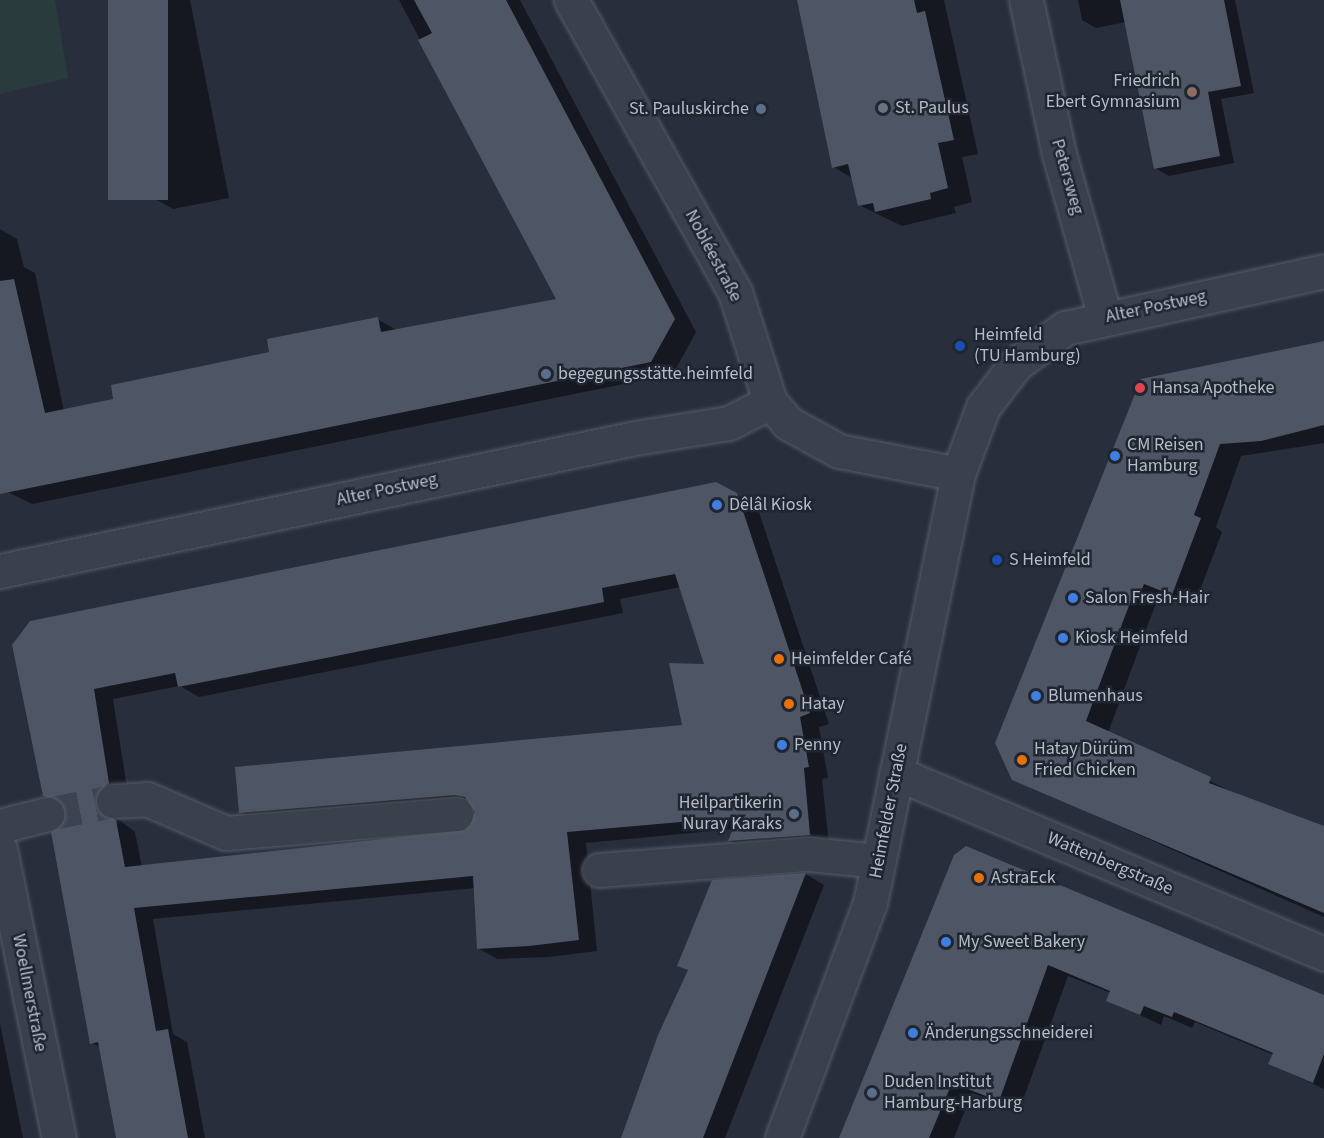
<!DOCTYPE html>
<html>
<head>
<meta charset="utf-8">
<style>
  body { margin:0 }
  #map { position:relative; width:1324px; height:1138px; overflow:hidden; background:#282e3c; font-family:"Source Sans 3",sans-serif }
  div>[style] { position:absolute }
  .green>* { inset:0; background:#2a3b3e }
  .shadow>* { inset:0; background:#0007 }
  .building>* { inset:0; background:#4e5564; transform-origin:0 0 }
  .minor-tunnel>* { height:33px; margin-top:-16.5px; transform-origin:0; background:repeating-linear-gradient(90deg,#3d4351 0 33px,transparent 0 49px) }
  .roads { filter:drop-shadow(0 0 2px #565c67) drop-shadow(0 0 2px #565c67) }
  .minor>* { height:33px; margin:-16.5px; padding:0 16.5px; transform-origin:16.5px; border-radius:16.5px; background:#3b414c }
  .dots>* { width:16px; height:16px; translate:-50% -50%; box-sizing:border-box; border:3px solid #202631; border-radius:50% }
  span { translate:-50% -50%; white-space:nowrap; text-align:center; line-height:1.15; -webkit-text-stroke:5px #202631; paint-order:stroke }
  .poi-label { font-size:18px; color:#b7bcc7 }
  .right { translate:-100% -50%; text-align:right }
  .left { translate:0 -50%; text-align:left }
  .street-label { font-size:18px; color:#b7bcc7 }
</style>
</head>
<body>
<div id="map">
  <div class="green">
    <i style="clip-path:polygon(0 0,55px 0,68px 78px,0 94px)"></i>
  </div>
  <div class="shadow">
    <i style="clip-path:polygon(110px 0,190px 0,229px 198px,173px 209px,148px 195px)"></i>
    <i style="clip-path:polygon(399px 0,520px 0,696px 332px,673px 374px,32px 504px,0 488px,0 229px,17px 239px,24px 267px,35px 273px,64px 411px,115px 401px,377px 319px,397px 330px,558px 300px)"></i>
    <i style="clip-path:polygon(799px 0,944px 0,978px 154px,962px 157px,972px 202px,954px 207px,956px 213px,902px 226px,859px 205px,852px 178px,834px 167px)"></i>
    <i style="clip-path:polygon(1078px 0,1235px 0,1254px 93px,1221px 99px,1234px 163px,1169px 176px,1155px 168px,1126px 22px,1096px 28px,1082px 20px)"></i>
    <i style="clip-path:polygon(1324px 342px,1324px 443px,1241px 456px,1216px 527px,1222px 532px,1194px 606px,1166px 595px,1162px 606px,1156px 603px,1108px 733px,1324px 835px,1324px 917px,1013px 779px,1142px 380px)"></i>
    <i style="clip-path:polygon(evenodd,737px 495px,757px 506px,829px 724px,819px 727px,828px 778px,822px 779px,829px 846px,749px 852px,730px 841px,734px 829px,586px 843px,597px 951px,549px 957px,497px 959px,478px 948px,475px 888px,153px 919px,173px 1034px,187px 1042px,205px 1138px,118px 1138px,101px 1048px,92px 1043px,62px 828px,67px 810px,45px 795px,13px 645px,737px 495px,681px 587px,706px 665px,684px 727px,240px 812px,260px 823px,474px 806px,468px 830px,142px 867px,135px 832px,113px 815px,128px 794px,113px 699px,180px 686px,199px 697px,623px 613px,620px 599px,681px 587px)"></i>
    <i style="clip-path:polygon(955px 856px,1324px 997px,1324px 1089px,1270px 1064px,1274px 1055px,1195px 1022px,1192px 1028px,1164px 1016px,1161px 1025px,1108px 1000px,1111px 993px,1068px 976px,1019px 1111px,972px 1093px,954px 1138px,841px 1138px)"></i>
    <i style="clip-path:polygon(806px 874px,824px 885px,725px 1138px,622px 1138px,690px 971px,679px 965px,713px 882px)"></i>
    <i style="clip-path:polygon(0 1023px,23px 1138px,0 1138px)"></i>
  </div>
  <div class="building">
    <i style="left:108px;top:0;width:60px;height:200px"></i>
    <i style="clip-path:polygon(414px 0,506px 0,675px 319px,651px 362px,0 494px,0 281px,14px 279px,45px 413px,113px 399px,111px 385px,269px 352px,267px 339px,378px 317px,381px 332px,556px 299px,418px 40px,432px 33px)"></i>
    <i style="clip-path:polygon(797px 0,914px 0,917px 13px,925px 11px,954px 140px,938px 143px,948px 188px,930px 193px,931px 199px,875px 212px,873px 203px,858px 206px,848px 164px,832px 168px)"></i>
    <i style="clip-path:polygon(1120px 0,1224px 0,1241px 86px,1208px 92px,1220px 156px,1154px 169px)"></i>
    <i style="clip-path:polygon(1324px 341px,1324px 425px,1261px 441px,1220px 444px,1194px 515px,1201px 518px,1172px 595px,1144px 584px,1140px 594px,1134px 592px,1086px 721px,1211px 777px,1209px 783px,1324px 826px,1324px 913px,1012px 780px,995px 743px,1141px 379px)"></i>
    <i style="clip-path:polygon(evenodd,716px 482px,737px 493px,810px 713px,800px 717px,809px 767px,804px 768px,810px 835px,728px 841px,738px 817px,567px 832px,579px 940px,529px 946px,477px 949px,473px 876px,134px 908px,156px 1031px,168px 1029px,188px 1138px,116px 1138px,98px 1042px,90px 1044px,51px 832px,60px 827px,65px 810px,60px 801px,43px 796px,12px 645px,30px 621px,716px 482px,675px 574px,704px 664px,669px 663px,682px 725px,235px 767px,239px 813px,455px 795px,465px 797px,475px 812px,466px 830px,125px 867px,116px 820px,97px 811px,96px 793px,109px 783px,94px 689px,175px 673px,178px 687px,326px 658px,604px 602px,602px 588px,675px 574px)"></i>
    <i style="clip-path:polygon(966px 846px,1324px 995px,1324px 1054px,1313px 1083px,1268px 1064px,1273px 1053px,1174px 1012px,1172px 1017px,1144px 1006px,1140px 1015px,1106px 1001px,1110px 991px,1048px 965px,999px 1101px,952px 1083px,929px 1138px,839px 1138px,954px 855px)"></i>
    <i style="clip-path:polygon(806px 873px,703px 1138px,621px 1138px,658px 1035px,688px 970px,677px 966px,712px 880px)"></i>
  </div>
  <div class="minor-tunnel">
    <i style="left:47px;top:814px;width:67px;rotate:-11.1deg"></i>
  </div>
  <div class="roads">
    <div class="minor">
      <i style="left:571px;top:0;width:335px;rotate:60.7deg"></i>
      <i style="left:735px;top:292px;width:115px;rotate:72.3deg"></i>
      <i style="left:770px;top:402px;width:28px;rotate:49deg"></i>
      <i style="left:788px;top:423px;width:58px;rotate:28.8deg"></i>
      <i style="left:839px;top:451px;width:121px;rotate:10.9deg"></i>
      <i style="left:1026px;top:0;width:157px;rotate:77.9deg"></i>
      <i style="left:1059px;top:154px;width:170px;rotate:74.3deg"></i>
      <i style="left:0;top:571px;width:649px;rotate:-11.83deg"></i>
      <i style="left:635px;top:438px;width:95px;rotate:-9.1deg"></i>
      <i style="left:729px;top:423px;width:46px;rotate:-27.1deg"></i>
      <i style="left:896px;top:773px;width:465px;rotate:22.9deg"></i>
      <i style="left:113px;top:801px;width:34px;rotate:-3deg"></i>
      <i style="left:147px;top:799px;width:86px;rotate:23.3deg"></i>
      <i style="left:226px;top:833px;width:231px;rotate:-4.7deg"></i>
      <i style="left:0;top:826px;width:49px;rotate:-14.3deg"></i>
      <i style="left:0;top:849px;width:295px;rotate:78.5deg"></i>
      <i style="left:599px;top:870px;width:210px;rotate:-4.4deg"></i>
      <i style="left:808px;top:854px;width:71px;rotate:5.6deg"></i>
      <i style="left:782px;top:1138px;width:251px;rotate:-69.5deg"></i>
      <i style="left:870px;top:903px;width:438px;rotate:-78.4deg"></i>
      <i style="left:958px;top:474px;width:72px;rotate:-69.5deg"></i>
      <i style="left:983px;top:407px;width:54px;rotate:-52.5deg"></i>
      <i style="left:1016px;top:364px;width:61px;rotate:-36.3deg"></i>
      <i style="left:1065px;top:328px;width:265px;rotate:-12.4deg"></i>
    </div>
  </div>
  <div class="dots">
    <i style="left:1192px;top:92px;background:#8d6e63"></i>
    <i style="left:883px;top:108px;background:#6b7280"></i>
    <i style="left:761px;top:109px;background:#5c6f8a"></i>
    <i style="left:960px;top:346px;background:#1a4fb4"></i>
    <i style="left:546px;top:374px;background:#5c6f8a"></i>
    <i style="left:1140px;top:388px;background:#e0444e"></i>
    <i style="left:1115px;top:456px;background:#3f7fe0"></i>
    <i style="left:717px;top:505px;background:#3f7fe0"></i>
    <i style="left:997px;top:560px;background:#1a4fb4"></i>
    <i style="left:1073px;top:598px;background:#3f7fe0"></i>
    <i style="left:1063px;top:638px;background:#3f7fe0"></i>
    <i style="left:779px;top:659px;background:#e8710a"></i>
    <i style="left:1036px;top:696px;background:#3f7fe0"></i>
    <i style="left:789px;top:704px;background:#e8710a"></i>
    <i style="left:782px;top:745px;background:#3f7fe0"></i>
    <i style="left:1022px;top:760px;background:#e8710a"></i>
    <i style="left:794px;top:814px;background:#5c6f8a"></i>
    <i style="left:979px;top:878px;background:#e8710a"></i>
    <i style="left:946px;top:942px;background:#3f7fe0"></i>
    <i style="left:913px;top:1033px;background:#3f7fe0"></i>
    <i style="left:872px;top:1093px;background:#5c6f8a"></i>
  </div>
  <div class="poi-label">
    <span class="right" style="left:1180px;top:92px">Friedrich<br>Ebert Gymnasium</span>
    <span class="left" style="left:895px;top:108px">St. Paulus</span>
    <span class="right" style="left:749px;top:109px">St. Pauluskirche</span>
    <span class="left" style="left:974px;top:346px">Heimfeld<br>(TU Hamburg)</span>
    <span class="left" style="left:558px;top:374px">begegungsstätte.heimfeld</span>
    <span class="left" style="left:1152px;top:388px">Hansa Apotheke</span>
    <span class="left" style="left:1127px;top:456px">CM Reisen<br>Hamburg</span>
    <span class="left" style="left:729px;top:505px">Dêlâl Kiosk</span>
    <span class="left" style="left:1009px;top:560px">S Heimfeld</span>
    <span class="left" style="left:1085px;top:598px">Salon Fresh-Hair</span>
    <span class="left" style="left:1075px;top:638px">Kiosk Heimfeld</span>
    <span class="left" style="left:791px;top:659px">Heimfelder Café</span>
    <span class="left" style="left:1048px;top:696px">Blumenhaus</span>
    <span class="left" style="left:801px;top:704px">Hatay</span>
    <span class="left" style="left:794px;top:745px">Penny</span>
    <span class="left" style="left:1034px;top:760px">Hatay Dürüm<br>Fried Chicken</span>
    <span class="right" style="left:782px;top:814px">Heilpartikerin<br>Nuray Karaks</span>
    <span class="left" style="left:991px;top:878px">AstraEck</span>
    <span class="left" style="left:958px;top:942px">My Sweet Bakery</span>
    <span class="left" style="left:925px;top:1033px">Änderungsschneiderei</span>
    <span class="left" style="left:884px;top:1093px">Duden Institut<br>Hamburg-Harburg</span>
  </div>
  <div class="street-label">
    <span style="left:1067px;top:177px;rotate:74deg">Petersweg</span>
    <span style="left:713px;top:256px;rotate:62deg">Nobléestraße</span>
    <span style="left:1156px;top:307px;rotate:-12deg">Alter Postweg</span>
    <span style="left:387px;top:490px;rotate:-12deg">Alter Postweg</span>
    <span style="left:889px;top:811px;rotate:-79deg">Heimfelder Straße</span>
    <span style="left:1110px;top:864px;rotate:23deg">Wattenbergstraße</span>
    <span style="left:29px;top:993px;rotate:79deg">Woellmerstraße</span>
  </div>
</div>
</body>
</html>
